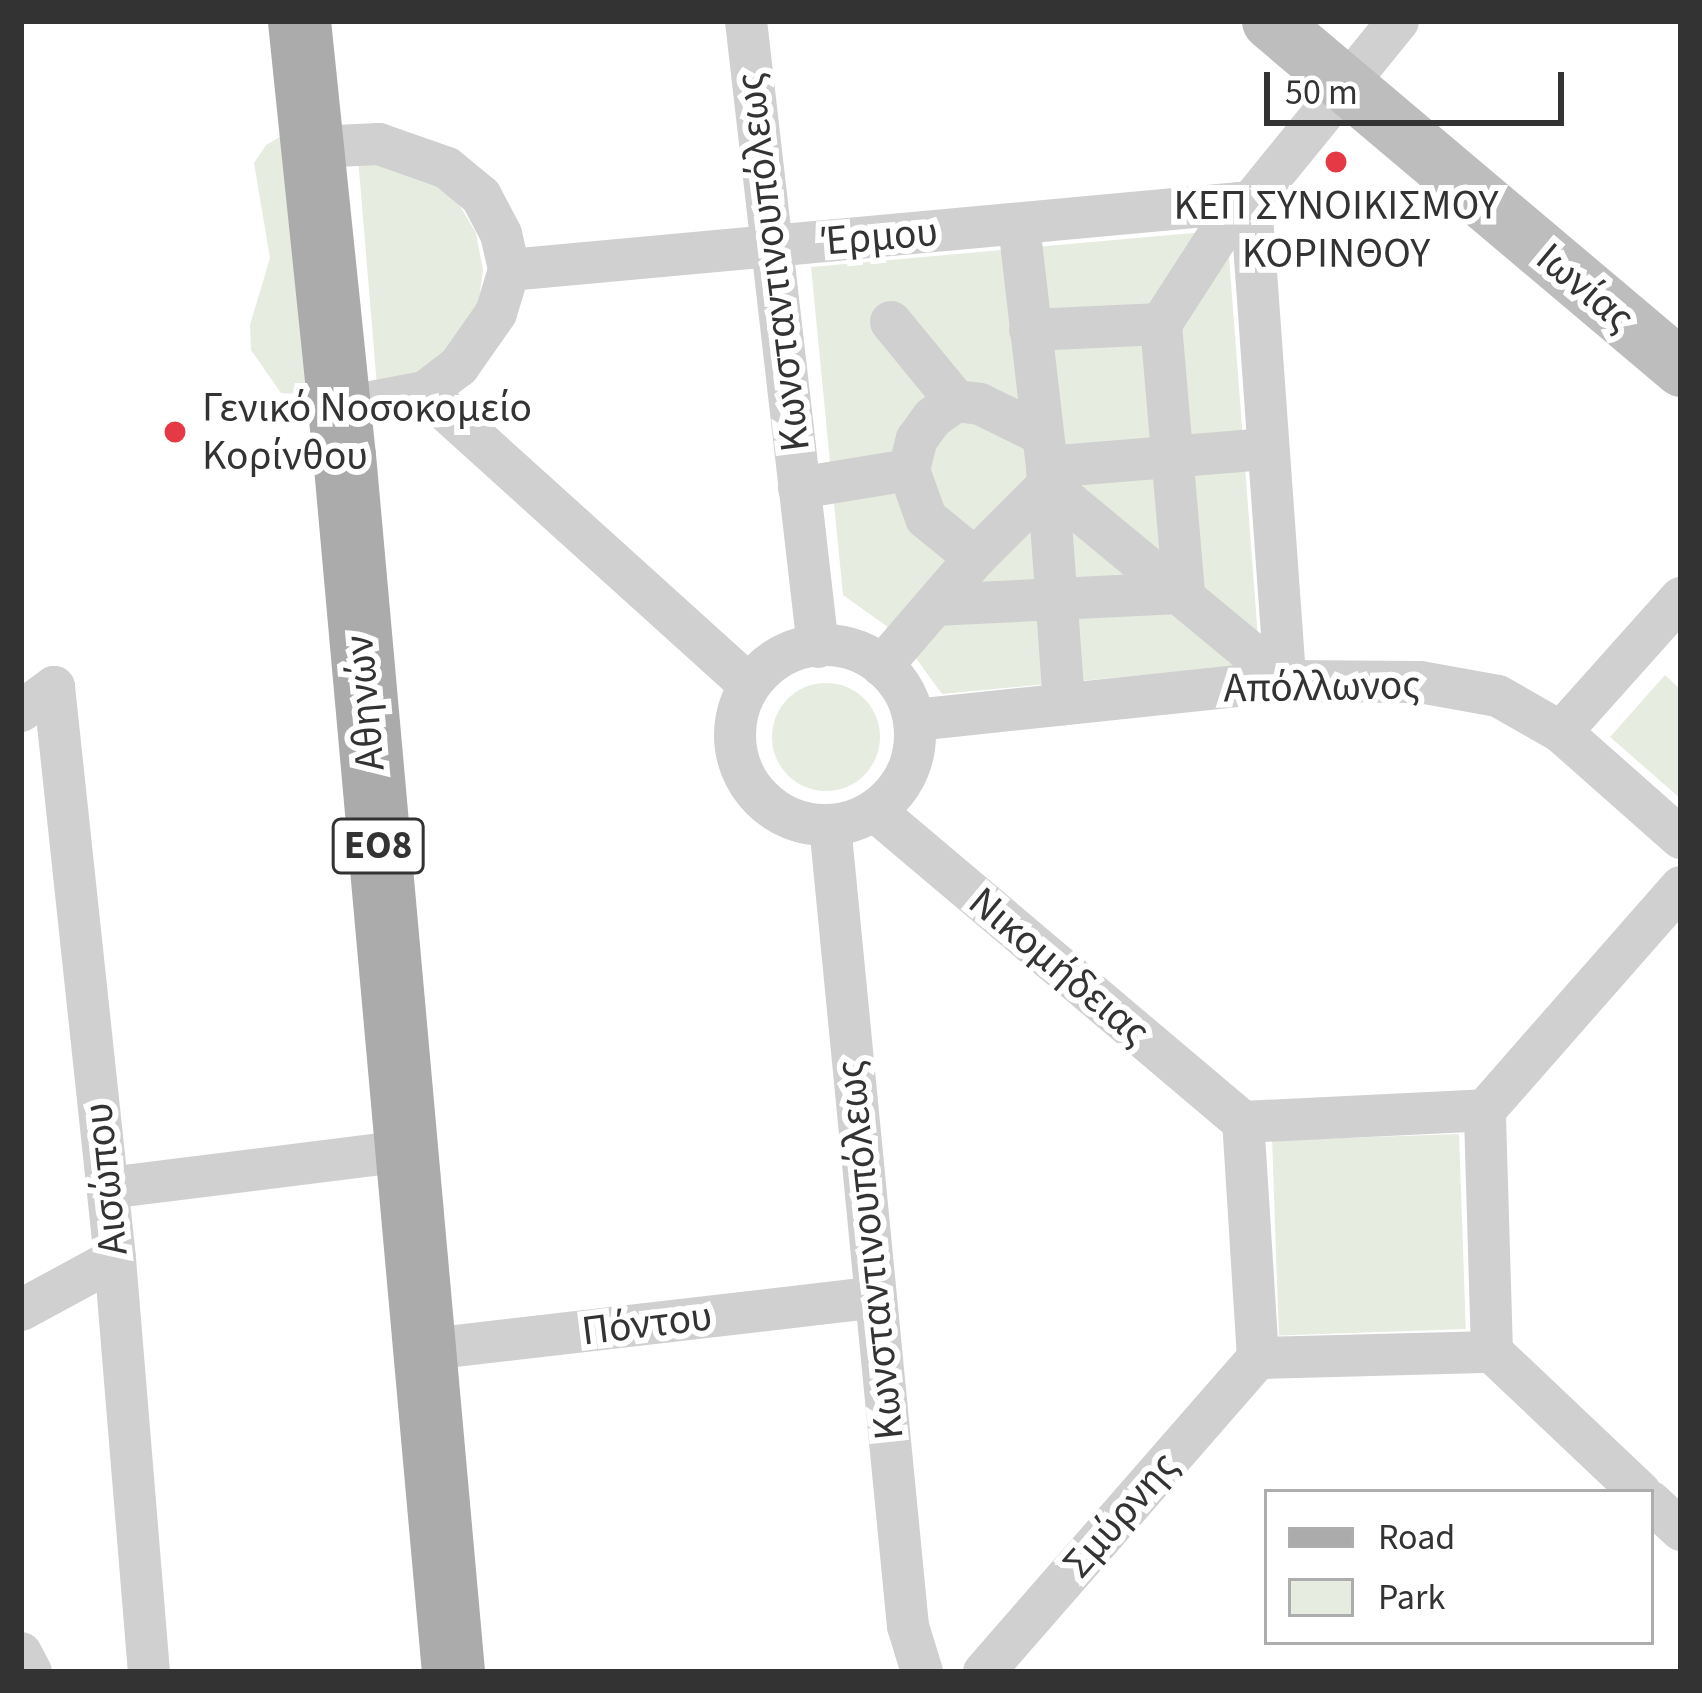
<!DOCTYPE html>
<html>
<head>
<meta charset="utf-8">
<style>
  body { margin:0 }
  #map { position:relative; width:1702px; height:1693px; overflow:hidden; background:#fff; font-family:"Source Sans 3",sans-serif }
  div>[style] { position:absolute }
  .green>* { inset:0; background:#e6ecdf; transform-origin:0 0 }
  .round { border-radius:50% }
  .street>* { height:42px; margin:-21px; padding:0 21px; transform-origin:21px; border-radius:21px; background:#d0d0d0 }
  .street>.ring { margin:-21px; padding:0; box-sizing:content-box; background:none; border:42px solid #d0d0d0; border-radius:50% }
  .secondary>* { height:57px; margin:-28.5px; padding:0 28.5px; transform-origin:28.5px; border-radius:28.5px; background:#bdbdbd }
  .primary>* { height:63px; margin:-31.5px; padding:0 31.5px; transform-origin:31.5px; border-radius:31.5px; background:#ababab }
  .dots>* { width:33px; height:33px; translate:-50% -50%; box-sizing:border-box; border:6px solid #fff; border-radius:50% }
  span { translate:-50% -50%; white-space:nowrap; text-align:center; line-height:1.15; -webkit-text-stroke:12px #fff; paint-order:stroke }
  .shield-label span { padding:3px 9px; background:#fff; border:3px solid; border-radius:9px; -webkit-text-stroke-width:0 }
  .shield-label { font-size:39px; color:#333; font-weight:700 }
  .poi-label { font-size:42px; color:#333 }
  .left { translate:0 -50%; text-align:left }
  .street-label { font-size:42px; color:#333 }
  .frame { position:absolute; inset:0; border:24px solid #333; pointer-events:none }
  .legend { position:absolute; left:1264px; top:1489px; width:390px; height:156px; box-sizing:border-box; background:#fff; border:3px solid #adadad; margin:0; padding:15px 21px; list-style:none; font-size:36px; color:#333 }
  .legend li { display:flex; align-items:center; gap:24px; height:60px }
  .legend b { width:60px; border:3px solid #adadad }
  .scale { position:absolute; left:1264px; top:72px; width:300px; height:54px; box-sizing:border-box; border:6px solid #333; border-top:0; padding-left:15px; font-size:36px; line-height:42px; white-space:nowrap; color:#333; -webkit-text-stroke:9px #fff; paint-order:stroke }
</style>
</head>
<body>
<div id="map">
  <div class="green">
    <i style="clip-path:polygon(283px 135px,319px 388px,303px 395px,281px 393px,251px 350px,250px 325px,270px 258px,254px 163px,266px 145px)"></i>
    <i style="clip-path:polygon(358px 158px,430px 176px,457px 201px,476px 233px,483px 270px,478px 307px,433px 368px,377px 386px)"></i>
    <i style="clip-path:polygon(1227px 230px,1260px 664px,942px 694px,899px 635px,843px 595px,811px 267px)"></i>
    <i style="clip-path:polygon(1665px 675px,1681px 690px,1681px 799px,1610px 737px)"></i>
    <i class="round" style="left:772px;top:683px;width:108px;height:108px"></i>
    <i style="left:1459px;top:1134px;width:195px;height:187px;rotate:88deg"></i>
  </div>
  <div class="street">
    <i style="left:746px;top:21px;width:630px;rotate:83.44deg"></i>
    <i style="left:314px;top:147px;width:65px;rotate:-2.6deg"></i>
    <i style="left:379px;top:144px;width:72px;rotate:19.4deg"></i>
    <i style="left:447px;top:168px;width:44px;rotate:39.5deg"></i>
    <i style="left:481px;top:196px;width:43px;rotate:62.2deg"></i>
    <i style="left:501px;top:234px;width:37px;rotate:77deg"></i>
    <i style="left:509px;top:270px;width:45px;rotate:106.8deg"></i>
    <i style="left:496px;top:313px;width:65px;rotate:124.9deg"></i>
    <i style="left:459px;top:366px;width:43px;rotate:142.6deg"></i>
    <i style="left:425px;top:392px;width:87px;rotate:169.5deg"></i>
    <i style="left:1251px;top:202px;width:480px;rotate:85.9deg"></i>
    <i style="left:1251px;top:202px;width:233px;rotate:-50.9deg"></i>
    <i style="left:1019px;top:225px;width:244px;rotate:83.4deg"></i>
    <i style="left:1047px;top:467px;width:238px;rotate:85.9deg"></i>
    <i style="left:509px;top:270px;width:745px;rotate:-5.24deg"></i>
    <i style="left:891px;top:322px;width:102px;rotate:50.6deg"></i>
    <i style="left:1161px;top:324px;width:144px;rotate:-57.2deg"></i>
    <i style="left:425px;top:392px;width:437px;rotate:42.1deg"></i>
    <i style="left:1047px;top:467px;width:221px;rotate:-4.7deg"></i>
    <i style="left:799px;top:488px;width:111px;rotate:-9.3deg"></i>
    <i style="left:975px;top:558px;width:63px;rotate:-140.8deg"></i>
    <i style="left:926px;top:518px;width:51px;rotate:-109.5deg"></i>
    <i style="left:909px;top:470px;width:32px;rotate:-76deg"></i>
    <i style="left:917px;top:439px;width:26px;rotate:-54deg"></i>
    <i style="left:932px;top:418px;width:29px;rotate:-35deg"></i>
    <i style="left:956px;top:401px;width:24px;rotate:7deg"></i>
    <i style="left:980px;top:404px;width:70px;rotate:26.2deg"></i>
    <i style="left:935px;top:605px;width:249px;rotate:-2.8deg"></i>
    <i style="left:1184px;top:593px;width:270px;rotate:-94.9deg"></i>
    <i style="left:1161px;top:324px;width:131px;rotate:177.4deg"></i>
    <i class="ring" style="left:735px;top:645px;width:138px;height:138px"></i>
    <i style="left:882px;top:666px;width:143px;rotate:-49.3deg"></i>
    <i style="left:975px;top:558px;width:103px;rotate:-45deg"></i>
    <i style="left:1048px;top:485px;width:308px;rotate:39.6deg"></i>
    <i style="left:21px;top:711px;width:41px;rotate:-36deg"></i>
    <i style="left:54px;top:687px;width:575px;rotate:83.91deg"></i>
    <i style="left:115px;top:1259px;width:414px;rotate:85.3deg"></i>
    <i style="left:915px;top:720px;width:372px;rotate:-6deg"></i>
    <i style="left:1285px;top:681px;width:135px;rotate:0.4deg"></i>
    <i style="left:1420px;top:682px;width:79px;rotate:10.2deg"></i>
    <i style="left:1498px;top:696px;width:73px;rotate:29.7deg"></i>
    <i style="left:1561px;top:732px;width:160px;rotate:41.5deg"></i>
    <i style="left:1561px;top:732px;width:180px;rotate:-48.2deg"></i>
    <i style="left:875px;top:811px;width:482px;rotate:40.2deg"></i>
    <i style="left:830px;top:825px;width:805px;rotate:84.44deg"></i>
    <i style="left:908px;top:1626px;width:48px;rotate:73.1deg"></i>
    <i style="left:1485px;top:1110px;width:297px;rotate:-48.7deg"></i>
    <i style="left:108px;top:1188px;width:298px;rotate:-7.1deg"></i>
    <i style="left:21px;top:1310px;width:107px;rotate:-28.5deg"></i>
    <i style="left:421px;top:1350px;width:455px;rotate:-6.6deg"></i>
    <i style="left:1492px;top:1352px;width:204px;rotate:43.4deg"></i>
    <i style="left:1258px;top:1358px;width:236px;rotate:-93.6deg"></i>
    <i style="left:1243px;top:1122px;width:242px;rotate:-2.8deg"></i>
    <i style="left:1258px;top:1358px;width:234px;rotate:-1.5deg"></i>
    <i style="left:1492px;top:1352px;width:242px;rotate:-91.7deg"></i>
    <i style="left:1651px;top:1502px;width:41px;rotate:43deg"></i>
    <i style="left:21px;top:1653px;width:21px;rotate:62deg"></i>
    <i style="left:984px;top:1672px;width:417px;rotate:-48.9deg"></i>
  </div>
  <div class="secondary">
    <i style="left:1270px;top:21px;width:538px;rotate:40.17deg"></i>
  </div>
  <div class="primary">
    <i style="left:299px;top:21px;width:436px;rotate:84.1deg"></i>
    <i style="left:344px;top:455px;width:1222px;rotate:84.88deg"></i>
  </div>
  <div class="dots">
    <i style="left:1336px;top:162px;background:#e63946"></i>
    <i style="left:175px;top:432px;background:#e63946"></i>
  </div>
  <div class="shield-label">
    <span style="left:378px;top:846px">ΕΟ8</span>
  </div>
  <div class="poi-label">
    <span style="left:1336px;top:230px">ΚΕΠ ΣΥΝΟΙΚΙΣΜΟΥ<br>ΚΟΡΙΝΘΟΥ</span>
    <span class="left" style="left:202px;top:432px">Γενικό Νοσοκομείο<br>Κορίνθου</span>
  </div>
  <div class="street-label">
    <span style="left:880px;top:237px;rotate:-5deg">Έρμου</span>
    <span style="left:773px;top:262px;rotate:-97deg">Κωνσταντινουπόλεως</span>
    <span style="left:1585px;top:288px;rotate:40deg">Ιωνίας</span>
    <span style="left:1322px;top:687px;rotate:-1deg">Απόλλωνος</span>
    <span style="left:365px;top:703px;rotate:-95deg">Αθηνών</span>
    <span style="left:1059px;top:967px;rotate:40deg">Νικομήδειας</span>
    <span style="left:106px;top:1179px;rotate:-96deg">Αισώπου</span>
    <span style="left:870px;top:1250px;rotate:-96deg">Κωνσταντινουπόλεως</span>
    <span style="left:647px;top:1324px;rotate:-7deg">Πόντου</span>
    <span style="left:1121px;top:1515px;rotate:-49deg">Σμύρνης</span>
  </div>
  <div class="frame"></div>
  <ul class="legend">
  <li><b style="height:15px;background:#ababab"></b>Road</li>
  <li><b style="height:33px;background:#e6ecdf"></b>Park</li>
  </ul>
  <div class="scale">50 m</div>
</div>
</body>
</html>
